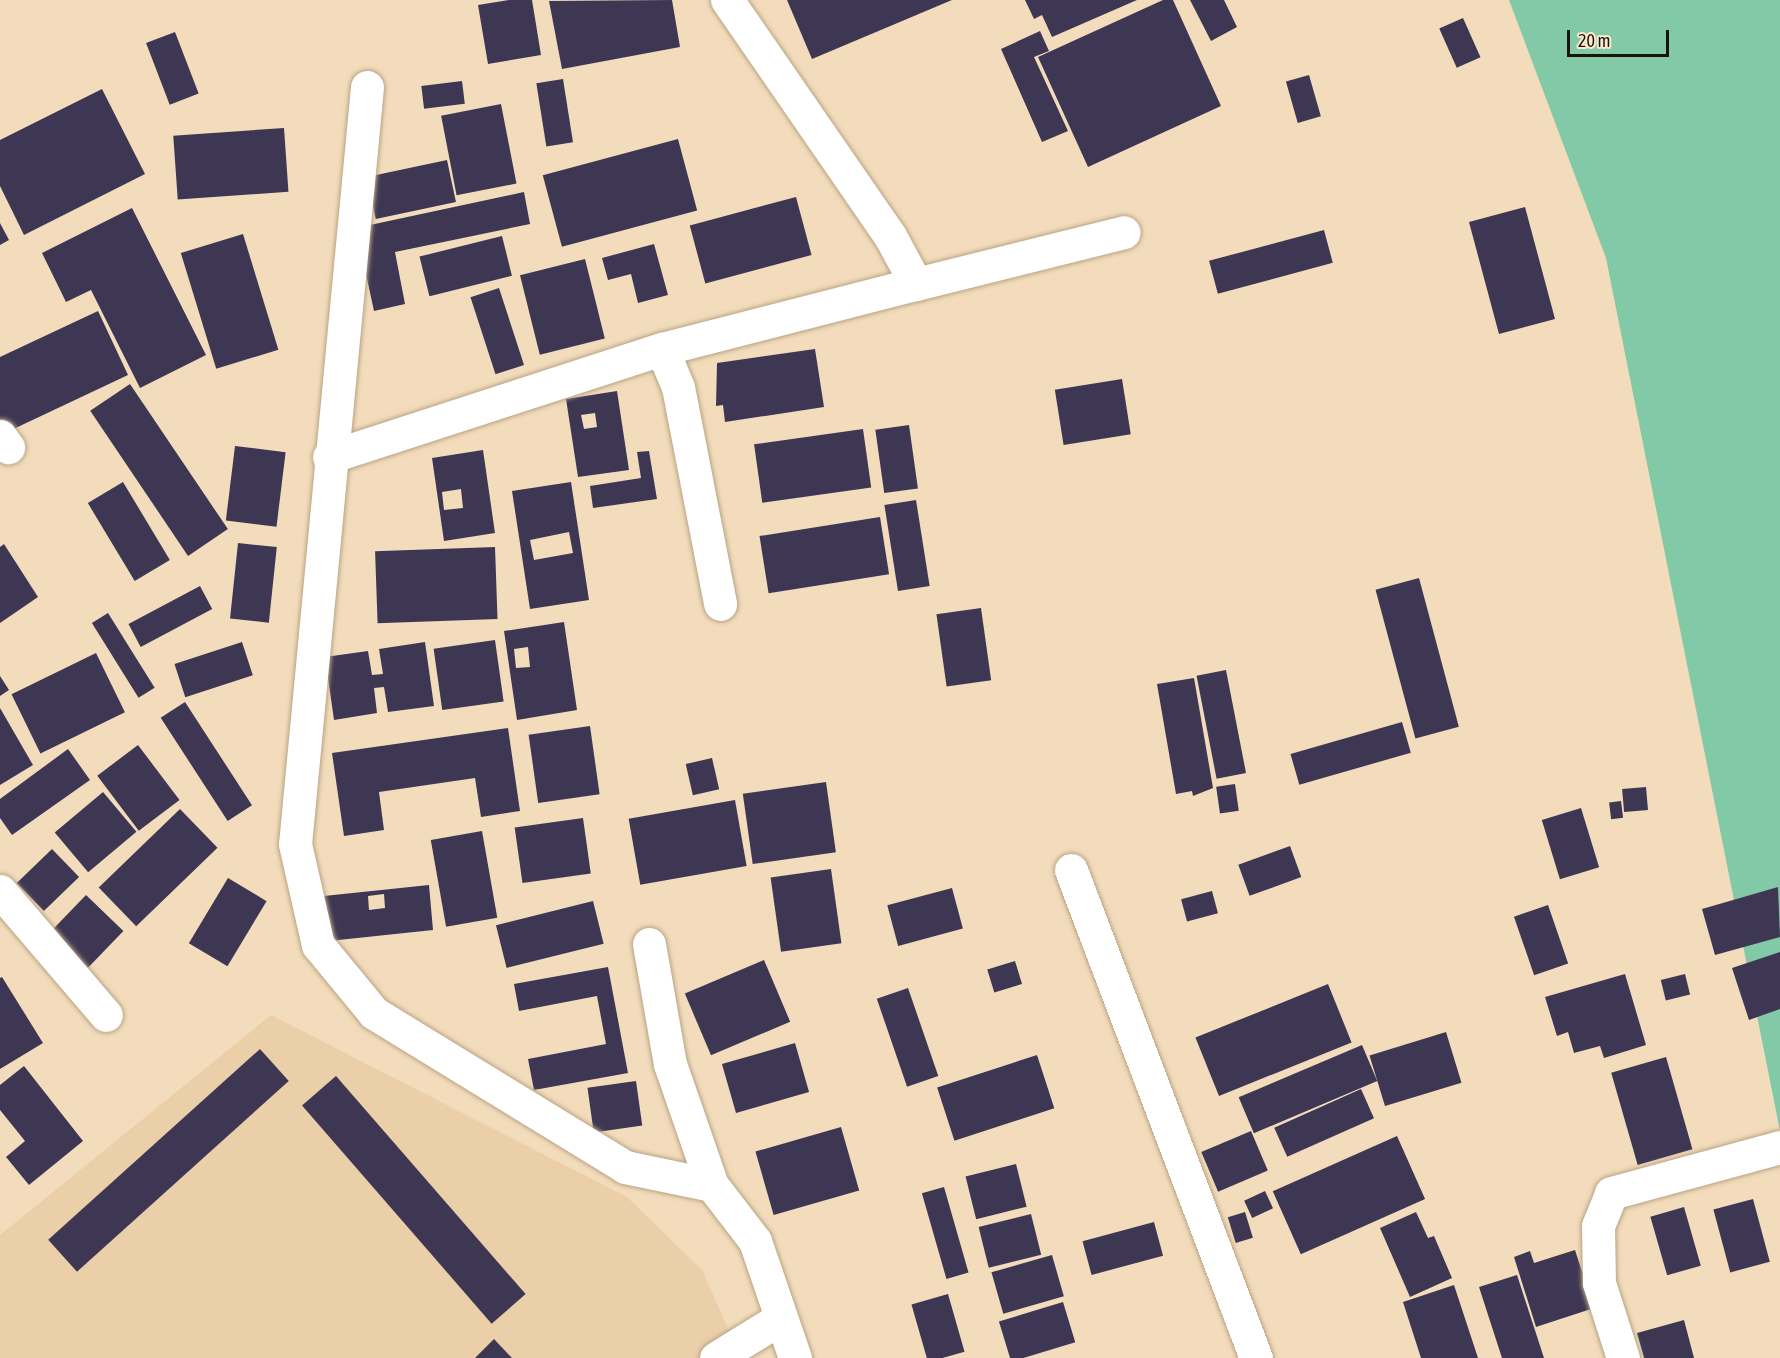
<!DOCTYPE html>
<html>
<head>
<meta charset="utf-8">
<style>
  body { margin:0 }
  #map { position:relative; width:1780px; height:1358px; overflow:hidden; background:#f3dcbb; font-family:"Asap Condensed",sans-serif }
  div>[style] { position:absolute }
  .built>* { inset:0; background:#ebcfa9 }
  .green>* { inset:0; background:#82caa7 }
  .building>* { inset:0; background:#3e3754; transform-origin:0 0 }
  .roads { filter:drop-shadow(0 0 2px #b9a384) drop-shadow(0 0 2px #b9a384) }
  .minor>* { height:33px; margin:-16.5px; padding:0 16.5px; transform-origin:16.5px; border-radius:16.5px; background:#fff }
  span { translate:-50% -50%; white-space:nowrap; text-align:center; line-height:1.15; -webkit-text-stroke:6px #fcead0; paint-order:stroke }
  .scale { position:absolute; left:1567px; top:30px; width:102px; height:27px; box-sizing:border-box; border:3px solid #1b1308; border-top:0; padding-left:8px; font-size:18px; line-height:21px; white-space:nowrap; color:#1b1308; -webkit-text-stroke:4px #fcead0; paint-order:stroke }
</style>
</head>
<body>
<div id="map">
  <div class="built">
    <i style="clip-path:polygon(271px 1015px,627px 1197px,702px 1270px,741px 1358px,0 1358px,0 1235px)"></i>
  </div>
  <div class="green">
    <i style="clip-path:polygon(1509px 0,1780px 0,1780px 1131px,1606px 258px)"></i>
  </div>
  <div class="building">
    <i style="clip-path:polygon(509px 0,532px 0,541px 55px,488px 64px,478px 5px)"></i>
    <i style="clip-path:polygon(672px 0,680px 47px,562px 69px,549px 1px)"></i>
    <i style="clip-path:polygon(787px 0,952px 0,812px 59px)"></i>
    <i style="clip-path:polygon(1025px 0,1137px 0,1052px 37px,1042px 15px,1034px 19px)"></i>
    <i style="clip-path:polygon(1163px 0,1173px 0,1221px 106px,1088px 167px,1038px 57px)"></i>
    <i style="clip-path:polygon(1190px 0,1224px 0,1237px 27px,1211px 41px)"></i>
    <i style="left:1463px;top:18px;width:43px;height:26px;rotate:66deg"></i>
    <i style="clip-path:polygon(1040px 31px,1049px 51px,1034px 57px,1068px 131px,1042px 142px,1001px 49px)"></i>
    <i style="left:175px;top:32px;width:66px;height:31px;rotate:69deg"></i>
    <i style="left:1309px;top:75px;width:43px;height:24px;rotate:74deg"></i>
    <i style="left:563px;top:79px;width:64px;height:27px;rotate:81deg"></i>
    <i style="left:462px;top:81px;width:23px;height:41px;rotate:83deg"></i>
    <i style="clip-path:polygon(102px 89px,145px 174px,24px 235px,0 186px,0 140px)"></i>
    <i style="left:501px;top:104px;width:81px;height:61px;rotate:79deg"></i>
    <i style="left:284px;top:128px;width:64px;height:111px;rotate:86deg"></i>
    <i style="left:678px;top:139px;width:74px;height:140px;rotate:75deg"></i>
    <i style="left:447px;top:160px;width:43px;height:82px;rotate:78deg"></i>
    <i style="clip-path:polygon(524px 192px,530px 224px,395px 252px,405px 304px,374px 311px,356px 228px)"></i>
    <i style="left:796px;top:197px;width:60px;height:110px;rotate:75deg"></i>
    <i style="left:1525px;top:207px;width:116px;height:58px;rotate:75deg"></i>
    <i style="clip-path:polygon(132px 208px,206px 355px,140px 388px,91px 290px,66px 302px,42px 253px)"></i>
    <i style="clip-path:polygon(0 223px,9px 240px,0 245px)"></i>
    <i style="left:1324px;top:230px;width:34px;height:119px;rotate:75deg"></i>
    <i style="left:243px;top:234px;width:121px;height:65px;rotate:73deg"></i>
    <i style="left:502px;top:236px;width:41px;height:85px;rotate:76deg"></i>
    <i style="clip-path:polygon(654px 244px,668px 295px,638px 303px,631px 274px,608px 280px,602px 258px)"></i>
    <i style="left:585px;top:259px;width:82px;height:67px;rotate:76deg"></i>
    <i style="left:499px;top:288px;width:81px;height:30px;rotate:72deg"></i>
    <i style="clip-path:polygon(98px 311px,128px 375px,5px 433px,0 423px,0 357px)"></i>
    <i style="clip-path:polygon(815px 349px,824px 407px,725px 422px,723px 405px,716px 406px,717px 363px)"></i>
    <i style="left:1122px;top:379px;width:56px;height:68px;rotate:81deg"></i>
    <i style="left:130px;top:384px;width:175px;height:48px;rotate:56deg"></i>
    <i style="clip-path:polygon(evenodd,617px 391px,629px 470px,578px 477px,566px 399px,617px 391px,595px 413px,597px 427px,584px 429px,581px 415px,595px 413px)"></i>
    <i style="left:909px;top:425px;width:64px;height:34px;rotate:82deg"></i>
    <i style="left:863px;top:429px;width:59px;height:110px;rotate:82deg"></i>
    <i style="left:235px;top:446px;width:51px;height:75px;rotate:7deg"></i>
    <i style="clip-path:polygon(evenodd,483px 450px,495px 533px,444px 541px,432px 458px,483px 450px,461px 489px,463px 508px,444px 510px,442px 492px,461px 489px)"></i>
    <i style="clip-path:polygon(649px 451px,657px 499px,593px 508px,590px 486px,641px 478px,637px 452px)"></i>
    <i style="left:123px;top:482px;width:91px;height:41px;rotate:59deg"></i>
    <i style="clip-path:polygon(evenodd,571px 482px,589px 600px,530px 609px,512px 491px,571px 482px,569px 532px,573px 553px,534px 560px,530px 540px,569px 532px)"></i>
    <i style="left:916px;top:500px;width:87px;height:32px;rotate:81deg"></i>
    <i style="left:880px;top:517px;width:58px;height:122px;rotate:81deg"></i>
    <i style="left:238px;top:543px;width:39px;height:76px;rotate:6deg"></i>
    <i style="clip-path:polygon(4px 544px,38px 597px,0 623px,0 547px)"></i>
    <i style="left:495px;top:547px;width:72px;height:120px;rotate:88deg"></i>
    <i style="left:1419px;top:578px;width:154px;height:45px;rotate:75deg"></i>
    <i style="left:200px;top:586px;width:26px;height:81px;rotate:62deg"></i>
    <i style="left:981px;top:608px;width:73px;height:45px;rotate:82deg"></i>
    <i style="left:108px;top:613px;width:88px;height:19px;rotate:58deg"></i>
    <i style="clip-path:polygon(evenodd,564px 622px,577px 710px,517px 720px,504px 631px,564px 622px,528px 647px,530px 667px,516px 668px,514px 649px,528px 647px)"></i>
    <i style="left:495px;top:640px;width:62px;height:62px;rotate:82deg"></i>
    <i style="left:242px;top:642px;width:35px;height:71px;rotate:72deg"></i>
    <i style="clip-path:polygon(425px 642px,434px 706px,388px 712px,384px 687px,374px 688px,377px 713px,334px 720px,325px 657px,368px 651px,372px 675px,383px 674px,379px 649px)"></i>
    <i style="left:96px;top:653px;width:66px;height:94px;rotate:64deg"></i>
    <i style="left:1226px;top:670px;width:105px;height:30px;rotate:79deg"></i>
    <i style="clip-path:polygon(0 676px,9px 690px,0 696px)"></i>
    <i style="clip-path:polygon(1194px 678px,1213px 788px,1193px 796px,1192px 791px,1176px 794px,1157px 684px)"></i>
    <i style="left:185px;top:702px;width:123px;height:29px;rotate:57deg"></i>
    <i style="clip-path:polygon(0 708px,33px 765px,0 785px)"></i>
    <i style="left:1402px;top:722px;width:32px;height:116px;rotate:74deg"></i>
    <i style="left:590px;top:726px;width:69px;height:62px;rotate:82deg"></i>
    <i style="clip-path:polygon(508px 728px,520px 811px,481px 817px,475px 778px,379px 792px,384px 830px,344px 836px,332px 753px)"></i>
    <i style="left:138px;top:745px;width:69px;height:51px;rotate:53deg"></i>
    <i style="clip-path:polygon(68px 749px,90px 780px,12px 835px,0 818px,0 799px)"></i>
    <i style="left:712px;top:758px;width:32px;height:27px;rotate:77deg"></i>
    <i style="left:826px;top:782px;width:71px;height:84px;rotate:82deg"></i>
    <i style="left:1235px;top:784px;width:27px;height:19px;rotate:82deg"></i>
    <i style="left:1646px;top:787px;width:23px;height:24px;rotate:85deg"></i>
    <i style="left:103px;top:792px;width:52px;height:63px;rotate:50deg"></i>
    <i style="left:735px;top:800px;width:67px;height:108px;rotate:80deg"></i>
    <i style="left:1621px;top:801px;width:17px;height:12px;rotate:83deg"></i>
    <i style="left:1581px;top:808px;width:62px;height:41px;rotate:73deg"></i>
    <i style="left:180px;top:809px;width:54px;height:113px;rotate:46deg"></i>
    <i style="left:583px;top:818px;width:56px;height:69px;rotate:82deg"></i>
    <i style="left:482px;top:831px;width:88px;height:52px;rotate:80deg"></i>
    <i style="left:1290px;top:846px;width:33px;height:55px;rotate:70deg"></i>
    <i style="left:52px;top:849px;width:39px;height:49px;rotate:46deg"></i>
    <i style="left:831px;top:869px;width:75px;height:61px;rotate:82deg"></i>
    <i style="left:228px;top:878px;width:45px;height:76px;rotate:31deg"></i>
    <i style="clip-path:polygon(evenodd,429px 885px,433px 930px,329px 941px,324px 896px,429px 885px,384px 894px,385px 908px,369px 910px,368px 896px,384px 894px)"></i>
    <i style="clip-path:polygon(1778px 887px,1780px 937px,1715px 955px,1702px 909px)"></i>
    <i style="left:952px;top:888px;width:42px;height:67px;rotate:75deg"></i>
    <i style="left:1212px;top:891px;width:23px;height:32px;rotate:75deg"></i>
    <i style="left:86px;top:895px;width:52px;height:51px;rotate:44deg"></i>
    <i style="left:593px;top:901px;width:44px;height:100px;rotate:76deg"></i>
    <i style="left:1548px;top:905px;width:62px;height:36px;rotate:71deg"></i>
    <i style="clip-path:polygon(1780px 952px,1780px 1009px,1749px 1020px,1732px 968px)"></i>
    <i style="left:764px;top:960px;width:67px;height:86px;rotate:67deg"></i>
    <i style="left:1015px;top:961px;width:24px;height:29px;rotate:73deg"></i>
    <i style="clip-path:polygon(608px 967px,628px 1073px,534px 1090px,528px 1059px,606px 1044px,597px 996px,519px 1011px,514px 984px)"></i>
    <i style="clip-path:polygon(1625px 974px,1646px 1045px,1604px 1058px,1600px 1046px,1574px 1053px,1568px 1032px,1557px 1036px,1545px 997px)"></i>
    <i style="left:1685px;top:974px;width:21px;height:25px;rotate:76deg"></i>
    <i style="clip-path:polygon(2px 977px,43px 1043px,0 1069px,0 978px)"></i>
    <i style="left:1328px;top:984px;width:63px;height:143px;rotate:68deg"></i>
    <i style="left:908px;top:988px;width:93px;height:33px;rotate:71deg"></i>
    <i style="left:1446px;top:1032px;width:53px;height:80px;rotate:73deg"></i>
    <i style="left:795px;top:1043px;width:51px;height:76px;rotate:74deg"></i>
    <i style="left:1362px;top:1045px;width:39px;height:134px;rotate:67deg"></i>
    <i style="left:260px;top:1049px;width:43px;height:285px;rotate:48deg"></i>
    <i style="left:1037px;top:1055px;width:56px;height:105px;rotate:72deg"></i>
    <i style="left:1666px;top:1057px;width:96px;height:57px;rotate:74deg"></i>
    <i style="clip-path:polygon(24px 1066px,83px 1141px,29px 1185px,6px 1157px,25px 1141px,0 1110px,0 1085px)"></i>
    <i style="left:336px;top:1076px;width:289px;height:45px;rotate:49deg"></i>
    <i style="left:636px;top:1081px;width:45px;height:49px;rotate:82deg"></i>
    <i style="left:1361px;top:1089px;width:32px;height:95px;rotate:66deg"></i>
    <i style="left:841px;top:1127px;width:66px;height:89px;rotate:74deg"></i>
    <i style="left:1251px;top:1131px;width:43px;height:54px;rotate:67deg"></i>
    <i style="left:1397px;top:1136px;width:69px;height:136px;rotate:66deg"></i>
    <i style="left:1016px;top:1164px;width:44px;height:52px;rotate:76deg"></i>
    <i style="left:944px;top:1187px;width:89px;height:23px;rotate:74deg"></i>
    <i style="left:1265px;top:1191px;width:19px;height:23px;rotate:65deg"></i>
    <i style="left:1753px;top:1199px;width:65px;height:41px;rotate:75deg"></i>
    <i style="left:1684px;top:1207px;width:61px;height:35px;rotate:74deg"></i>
    <i style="left:1245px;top:1212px;width:27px;height:18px;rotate:73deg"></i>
    <i style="clip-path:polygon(1416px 1212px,1428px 1238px,1434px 1236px,1452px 1278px,1410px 1297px,1380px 1228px)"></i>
    <i style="left:1031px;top:1214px;width:42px;height:54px;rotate:76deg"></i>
    <i style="left:1154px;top:1222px;width:35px;height:74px;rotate:75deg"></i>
    <i style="clip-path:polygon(1575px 1250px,1594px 1308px,1536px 1327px,1514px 1257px,1530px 1251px,1534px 1263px)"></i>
    <i style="left:1052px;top:1255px;width:43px;height:63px;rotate:74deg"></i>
    <i style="clip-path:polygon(1517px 1275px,1544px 1358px,1502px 1358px,1479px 1287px)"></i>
    <i style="clip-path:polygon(1454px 1285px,1478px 1358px,1421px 1358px,1403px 1302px)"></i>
    <i style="left:948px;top:1294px;width:60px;height:38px;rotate:74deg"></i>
    <i style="left:1063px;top:1302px;width:42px;height:67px;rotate:73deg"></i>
    <i style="clip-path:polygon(1684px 1320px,1694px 1358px,1644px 1358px,1637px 1333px)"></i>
    <i style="clip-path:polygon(494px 1339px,512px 1358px,475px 1358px)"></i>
  </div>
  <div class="roads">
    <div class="minor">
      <i style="left:367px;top:87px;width:760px;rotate:95.43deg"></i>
      <i style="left:295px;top:844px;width:104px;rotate:77.2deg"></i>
      <i style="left:318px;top:945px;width:88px;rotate:50.5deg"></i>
      <i style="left:374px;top:1013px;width:294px;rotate:31.5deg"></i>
      <i style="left:625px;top:1167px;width:89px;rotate:11.7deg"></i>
      <i style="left:712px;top:1185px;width:71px;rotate:52.5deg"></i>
      <i style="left:755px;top:1241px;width:124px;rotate:71.1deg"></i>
      <i style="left:916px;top:284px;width:214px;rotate:-14deg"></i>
      <i style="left:662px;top:349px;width:41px;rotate:67.2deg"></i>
      <i style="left:678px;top:387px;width:221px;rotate:79deg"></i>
      <i style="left:0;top:436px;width:14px;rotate:54deg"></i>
      <i style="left:329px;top:457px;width:350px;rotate:-18deg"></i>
      <i style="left:662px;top:349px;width:262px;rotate:-14.4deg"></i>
      <i style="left:916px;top:284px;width:55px;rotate:-118.4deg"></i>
      <i style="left:890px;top:236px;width:287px;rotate:-124.6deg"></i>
      <i style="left:1071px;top:870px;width:522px;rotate:69.24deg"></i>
      <i style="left:0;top:891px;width:163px;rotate:49.5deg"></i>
      <i style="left:649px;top:944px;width:122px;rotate:80.1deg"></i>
      <i style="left:670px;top:1064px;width:128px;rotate:70.9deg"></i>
      <i style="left:716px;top:1358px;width:76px;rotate:-31.6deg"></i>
      <i style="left:1623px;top:1358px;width:79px;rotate:-107.7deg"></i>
      <i style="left:1599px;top:1283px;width:57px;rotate:-91deg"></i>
      <i style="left:1598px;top:1226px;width:35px;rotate:-68deg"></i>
      <i style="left:1611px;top:1193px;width:175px;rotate:-15.2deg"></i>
    </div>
  </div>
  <div class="scale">20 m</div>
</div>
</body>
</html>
